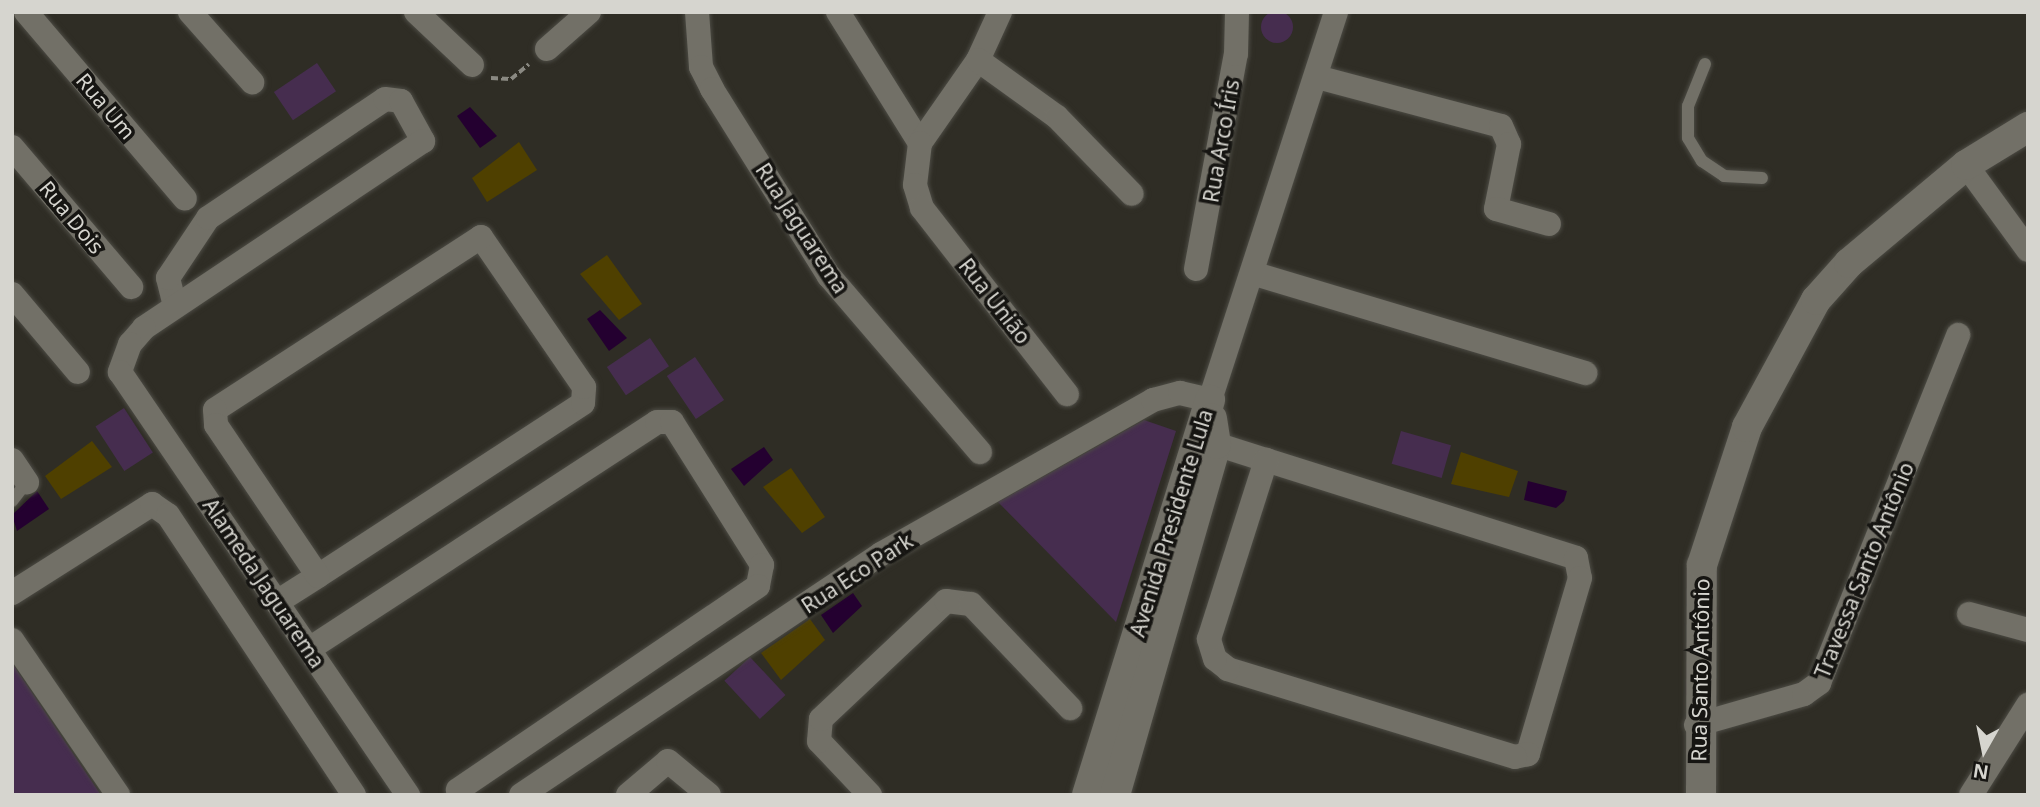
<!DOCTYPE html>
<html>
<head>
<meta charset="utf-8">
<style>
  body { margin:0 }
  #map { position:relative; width:2040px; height:807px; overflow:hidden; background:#2f2d25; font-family:"Noto Sans",sans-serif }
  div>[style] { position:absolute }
  .green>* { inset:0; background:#462d4f; transform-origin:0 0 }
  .round { border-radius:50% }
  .water>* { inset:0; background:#240030 }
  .building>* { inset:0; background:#4f4000 }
  .path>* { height:3.5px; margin-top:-1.75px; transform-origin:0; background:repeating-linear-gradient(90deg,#8a8982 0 7px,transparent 0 10.5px) }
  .roads { filter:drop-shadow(0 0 2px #4c4b44) drop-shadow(0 0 2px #4c4b44) }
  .service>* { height:12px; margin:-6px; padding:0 6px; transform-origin:6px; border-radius:6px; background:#727067 }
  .minor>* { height:24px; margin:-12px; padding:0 12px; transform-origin:12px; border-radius:12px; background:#727067 }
  .tertiary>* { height:30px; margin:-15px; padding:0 15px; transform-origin:15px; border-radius:15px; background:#727067 }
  span { translate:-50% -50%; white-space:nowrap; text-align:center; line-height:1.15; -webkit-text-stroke:7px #161512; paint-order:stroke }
  .street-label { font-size:21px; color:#d6d5cf }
  .frame { position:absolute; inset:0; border:14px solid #d6d5cf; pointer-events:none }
  .north { position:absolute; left:1949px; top:716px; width:70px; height:70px; -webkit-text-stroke:5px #161512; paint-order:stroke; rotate:189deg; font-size:19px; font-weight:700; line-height:28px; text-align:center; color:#d6d5cf }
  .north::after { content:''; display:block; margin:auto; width:24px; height:32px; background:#d6d5cf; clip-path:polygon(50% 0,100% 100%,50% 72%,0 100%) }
</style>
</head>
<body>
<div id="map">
  <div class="green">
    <i class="round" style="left:1261px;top:11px;width:32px;height:32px"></i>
    <i style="left:317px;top:63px;width:34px;height:52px;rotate:56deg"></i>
    <i style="left:650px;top:338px;width:34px;height:52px;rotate:56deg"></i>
    <i style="left:695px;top:357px;width:52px;height:34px;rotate:56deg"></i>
    <i style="left:124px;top:408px;width:53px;height:34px;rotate:57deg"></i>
    <i style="clip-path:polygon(1144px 420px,1176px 431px,1116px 622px,998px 502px)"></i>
    <i style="left:1401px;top:431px;width:52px;height:34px;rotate:16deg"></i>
    <i style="left:750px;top:657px;width:52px;height:35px;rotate:47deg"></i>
    <i style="clip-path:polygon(12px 663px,101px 795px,12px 795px)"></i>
  </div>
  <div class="water">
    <i style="clip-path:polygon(470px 107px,497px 136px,480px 148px,457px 116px)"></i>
    <i style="clip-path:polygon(600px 310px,627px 338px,609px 351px,587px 319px)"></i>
    <i style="clip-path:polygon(764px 447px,773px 460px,744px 486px,731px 469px)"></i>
    <i style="clip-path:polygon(1528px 481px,1567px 491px,1564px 501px,1556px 508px,1524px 500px)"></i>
    <i style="clip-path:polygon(37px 491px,49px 509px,17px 531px,12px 515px)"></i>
    <i style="clip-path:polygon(853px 593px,862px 606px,833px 633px,821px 615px)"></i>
  </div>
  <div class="building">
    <i style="clip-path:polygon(519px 142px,537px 170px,487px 202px,472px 178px)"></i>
    <i style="clip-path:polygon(607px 255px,642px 304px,619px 320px,580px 274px)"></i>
    <i style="clip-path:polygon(92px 441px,112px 467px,61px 499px,45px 476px)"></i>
    <i style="clip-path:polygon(1461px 452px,1518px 471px,1509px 497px,1451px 484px)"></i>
    <i style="clip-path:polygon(791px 468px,825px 517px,802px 533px,763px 487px)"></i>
    <i style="clip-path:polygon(810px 619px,825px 640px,781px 680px,761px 653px)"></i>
  </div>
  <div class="path">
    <i style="left:491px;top:78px;width:20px;rotate:3deg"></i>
    <i style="left:511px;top:79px;width:23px;rotate:-40deg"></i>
  </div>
  <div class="roads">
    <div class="service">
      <i style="left:1705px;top:64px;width:45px;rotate:112deg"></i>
      <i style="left:1688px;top:106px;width:32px;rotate:90deg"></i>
      <i style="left:1688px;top:138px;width:27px;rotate:59deg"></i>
      <i style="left:1702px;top:161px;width:27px;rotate:34deg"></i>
      <i style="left:1724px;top:176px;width:38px;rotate:3deg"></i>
      <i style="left:12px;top:501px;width:24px;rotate:-52deg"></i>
    </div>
    <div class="minor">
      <i style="left:26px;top:12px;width:245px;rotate:49.6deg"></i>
      <i style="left:190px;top:12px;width:94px;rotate:48.5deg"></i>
      <i style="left:416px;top:12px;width:77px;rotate:43.4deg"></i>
      <i style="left:697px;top:12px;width:55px;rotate:85.8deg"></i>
      <i style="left:701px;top:67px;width:25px;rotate:63deg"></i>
      <i style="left:712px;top:89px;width:221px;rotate:58deg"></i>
      <i style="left:829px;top:276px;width:232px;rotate:49.4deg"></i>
      <i style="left:838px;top:12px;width:155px;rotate:58deg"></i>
      <i style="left:1000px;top:12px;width:53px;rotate:114.6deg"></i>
      <i style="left:978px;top:60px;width:101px;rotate:124.9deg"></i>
      <i style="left:920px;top:143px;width:42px;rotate:96.8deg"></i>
      <i style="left:915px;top:185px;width:24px;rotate:73deg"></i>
      <i style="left:922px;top:208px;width:236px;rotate:52.1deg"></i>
      <i style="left:547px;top:49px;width:56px;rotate:-41.4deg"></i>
      <i style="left:978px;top:60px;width:97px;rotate:35.8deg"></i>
      <i style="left:1057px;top:117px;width:107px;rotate:45.8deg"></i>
      <i style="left:1317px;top:77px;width:190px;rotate:14.9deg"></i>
      <i style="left:1501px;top:126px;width:20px;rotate:66deg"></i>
      <i style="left:1509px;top:144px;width:66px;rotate:101.3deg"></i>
      <i style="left:1496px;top:209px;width:55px;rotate:15.8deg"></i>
      <i style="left:12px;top:147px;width:184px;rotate:49.6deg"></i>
      <i style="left:1966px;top:165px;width:105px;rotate:53.9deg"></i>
      <i style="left:1196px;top:269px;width:219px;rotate:-79.5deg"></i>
      <i style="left:1236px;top:54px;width:42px;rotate:-88.6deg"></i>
      <i style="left:1255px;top:274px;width:345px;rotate:16.7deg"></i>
      <i style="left:12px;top:294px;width:102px;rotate:49.8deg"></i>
      <i style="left:175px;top:306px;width:29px;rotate:-104deg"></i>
      <i style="left:168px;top:278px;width:72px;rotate:-56.3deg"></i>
      <i style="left:208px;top:218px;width:213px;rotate:-33.9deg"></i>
      <i style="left:385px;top:99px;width:16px;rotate:7deg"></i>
      <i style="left:401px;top:101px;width:46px;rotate:61.2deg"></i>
      <i style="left:423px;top:141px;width:336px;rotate:146.2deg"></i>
      <i style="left:144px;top:328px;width:21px;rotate:131deg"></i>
      <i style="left:130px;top:344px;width:30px;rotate:110deg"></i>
      <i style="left:120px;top:372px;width:512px;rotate:55.75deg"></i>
      <i style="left:1200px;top:439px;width:69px;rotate:17.7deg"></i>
      <i style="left:12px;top:460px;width:27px;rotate:56deg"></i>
      <i style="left:1266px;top:460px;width:325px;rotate:17.5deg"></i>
      <i style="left:1576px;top:558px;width:20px;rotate:79deg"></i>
      <i style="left:1580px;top:578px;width:184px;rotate:106.5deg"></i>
      <i style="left:1528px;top:754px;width:13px;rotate:167deg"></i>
      <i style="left:1515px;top:757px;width:300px;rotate:-163deg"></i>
      <i style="left:1228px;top:669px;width:16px;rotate:-142deg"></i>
      <i style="left:1215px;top:659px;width:21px;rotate:-107deg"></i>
      <i style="left:1209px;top:639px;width:188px;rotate:-72.3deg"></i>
      <i style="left:12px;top:593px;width:166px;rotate:-32.4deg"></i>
      <i style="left:152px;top:504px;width:19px;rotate:35deg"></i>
      <i style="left:168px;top:515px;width:336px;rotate:56.4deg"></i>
      <i style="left:277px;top:602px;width:49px;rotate:-32.4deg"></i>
      <i style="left:318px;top:576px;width:316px;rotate:-33.1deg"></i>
      <i style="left:583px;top:403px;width:16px;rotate:-86deg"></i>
      <i style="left:584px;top:387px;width:182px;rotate:-124.5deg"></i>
      <i style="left:481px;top:237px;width:317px;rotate:147deg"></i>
      <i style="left:215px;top:410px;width:15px;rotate:86deg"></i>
      <i style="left:216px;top:425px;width:182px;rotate:56deg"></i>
      <i style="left:1969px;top:614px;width:61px;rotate:15.2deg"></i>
      <i style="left:12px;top:640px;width:188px;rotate:55.6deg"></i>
      <i style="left:309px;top:649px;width:415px;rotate:-33.1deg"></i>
      <i style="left:657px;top:422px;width:15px"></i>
      <i style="left:672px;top:422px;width:169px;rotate:57.8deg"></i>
      <i style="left:762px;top:565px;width:21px;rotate:101deg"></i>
      <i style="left:758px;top:586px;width:363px;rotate:145.8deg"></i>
      <i style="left:1696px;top:725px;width:112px;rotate:-16deg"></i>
      <i style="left:1804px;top:694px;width:19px;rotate:-36deg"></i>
      <i style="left:1819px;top:683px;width:375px;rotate:-68.2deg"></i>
      <i style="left:521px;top:795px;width:433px;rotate:-33.8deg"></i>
      <i style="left:881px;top:554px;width:313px;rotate:-29.5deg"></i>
      <i style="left:1153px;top:400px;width:28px;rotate:-15deg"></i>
      <i style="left:1180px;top:393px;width:31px;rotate:13deg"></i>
      <i style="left:1210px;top:400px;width:408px;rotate:-72deg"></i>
      <i style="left:628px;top:795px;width:52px;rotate:-40.4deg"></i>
      <i style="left:668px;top:761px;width:53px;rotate:39.7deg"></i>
      <i style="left:870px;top:795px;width:74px;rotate:-133.4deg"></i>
      <i style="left:819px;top:741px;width:22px;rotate:-85deg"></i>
      <i style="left:821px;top:719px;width:172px;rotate:-43.3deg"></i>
      <i style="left:946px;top:601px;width:25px;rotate:7deg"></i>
      <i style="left:971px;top:604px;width:144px;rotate:46.4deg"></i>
      <i style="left:1971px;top:795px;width:107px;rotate:-57.7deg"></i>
    </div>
    <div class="tertiary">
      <i style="left:1087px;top:795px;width:414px;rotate:-72.7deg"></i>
      <i style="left:1115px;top:795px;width:365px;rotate:-73.9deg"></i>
      <i style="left:1216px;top:444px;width:26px;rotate:-99deg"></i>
      <i style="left:1701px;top:795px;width:230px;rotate:-89.8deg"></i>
      <i style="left:1702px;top:565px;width:145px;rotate:-71.9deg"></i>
      <i style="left:1747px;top:427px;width:145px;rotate:-61.5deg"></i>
      <i style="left:1816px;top:300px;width:50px;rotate:-48.3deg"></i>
      <i style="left:1849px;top:263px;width:153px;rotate:-39.9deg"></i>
      <i style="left:1966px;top:165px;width:73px;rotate:-31.5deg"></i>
    </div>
  </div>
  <div class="street-label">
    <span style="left:106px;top:106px;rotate:50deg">Rua Um</span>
    <span style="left:1221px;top:141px;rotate:-80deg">Rua Arco Íris</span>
    <span style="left:72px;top:217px;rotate:50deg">Rua Dois</span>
    <span style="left:802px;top:228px;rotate:57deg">Rua Jaguarema</span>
    <span style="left:995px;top:301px;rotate:52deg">Rua União</span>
    <span style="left:1171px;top:523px;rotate:-73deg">Avenida Presidente Lula</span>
    <span style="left:1864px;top:570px;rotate:-68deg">Travessa Santo Antônio</span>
    <span style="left:857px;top:573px;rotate:-33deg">Rua Eco Park</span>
    <span style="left:264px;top:583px;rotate:56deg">Alameda Jaguarema</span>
    <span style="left:1700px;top:670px;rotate:-89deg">Rua Santo Antônio</span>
  </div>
  <div class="frame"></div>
  <div class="north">N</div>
</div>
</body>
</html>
